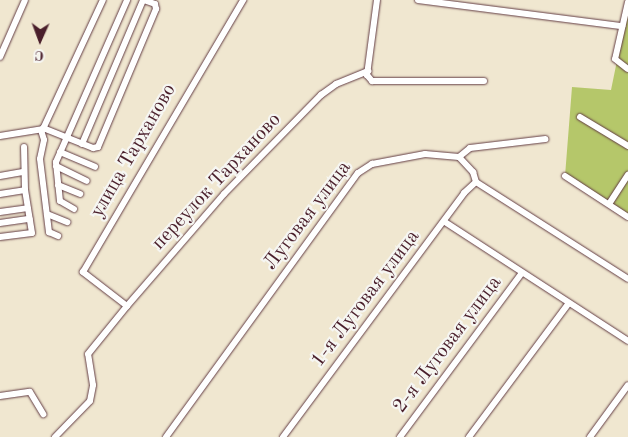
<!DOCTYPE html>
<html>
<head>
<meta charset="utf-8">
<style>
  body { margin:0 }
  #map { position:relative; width:628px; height:437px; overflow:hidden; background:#f0e7d0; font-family:"Old Standard TT",serif }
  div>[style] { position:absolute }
  .green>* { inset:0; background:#b5c76a }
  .roads { filter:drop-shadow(0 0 1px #633d44) drop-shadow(0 0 1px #633d44) }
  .minor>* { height:6px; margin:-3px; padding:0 3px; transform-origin:3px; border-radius:3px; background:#fff }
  span { translate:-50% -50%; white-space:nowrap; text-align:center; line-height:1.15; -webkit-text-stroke:4.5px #f6f6f2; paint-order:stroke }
  .street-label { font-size:20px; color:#4a1f2b }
  .north { position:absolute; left:15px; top:15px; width:50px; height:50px; -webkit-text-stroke:4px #f6f6f2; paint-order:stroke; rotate:182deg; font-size:14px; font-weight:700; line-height:20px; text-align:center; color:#4a1f2b }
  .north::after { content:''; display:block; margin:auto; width:18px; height:22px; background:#4a1f2b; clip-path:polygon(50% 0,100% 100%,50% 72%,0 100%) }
</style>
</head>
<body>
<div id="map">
  <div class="green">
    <i style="clip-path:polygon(628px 7px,628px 216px,565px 176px,572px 87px,611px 90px)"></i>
  </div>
  <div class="roads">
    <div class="minor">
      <i style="left:377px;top:0;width:76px;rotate:97.6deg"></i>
      <i style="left:367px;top:75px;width:8px;rotate:50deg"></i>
      <i style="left:372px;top:81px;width:112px"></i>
      <i style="left:418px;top:0;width:206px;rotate:7.3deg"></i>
      <i style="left:628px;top:2px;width:58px;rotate:102.8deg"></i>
      <i style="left:615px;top:59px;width:16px;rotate:38deg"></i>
      <i style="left:0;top:57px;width:62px;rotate:-66.3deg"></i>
      <i style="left:580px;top:117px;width:56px;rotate:31.1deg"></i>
      <i style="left:43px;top:128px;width:54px;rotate:21.8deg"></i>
      <i style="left:93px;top:148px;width:5px;rotate:-11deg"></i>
      <i style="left:98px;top:147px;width:150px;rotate:-67.2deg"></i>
      <i style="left:156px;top:9px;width:5px;rotate:-101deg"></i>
      <i style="left:155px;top:4px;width:12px;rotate:-160deg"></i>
      <i style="left:41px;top:130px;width:10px;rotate:73deg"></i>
      <i style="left:44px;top:140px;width:19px;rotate:102deg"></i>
      <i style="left:40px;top:159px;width:74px;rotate:83deg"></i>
      <i style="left:49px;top:232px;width:10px;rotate:24deg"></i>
      <i style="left:0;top:136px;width:44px;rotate:-9.2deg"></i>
      <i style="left:43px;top:129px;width:142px;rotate:-65.1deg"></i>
      <i style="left:82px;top:144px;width:156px;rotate:-67deg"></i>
      <i style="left:60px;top:152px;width:38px;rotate:23deg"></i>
      <i style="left:459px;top:157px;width:14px;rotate:-39deg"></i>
      <i style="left:470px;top:148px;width:76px;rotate:-6.8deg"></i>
      <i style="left:56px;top:166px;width:34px;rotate:26deg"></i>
      <i style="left:0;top:176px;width:23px;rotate:-10deg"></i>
      <i style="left:565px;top:176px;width:75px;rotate:33.1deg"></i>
      <i style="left:58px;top:185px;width:24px;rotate:22deg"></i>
      <i style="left:0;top:194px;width:25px;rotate:-9deg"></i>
      <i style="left:25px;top:190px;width:43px;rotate:-91.3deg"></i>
      <i style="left:609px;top:204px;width:35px;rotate:-57deg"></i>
      <i style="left:74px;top:209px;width:16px;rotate:-150deg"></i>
      <i style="left:60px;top:201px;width:39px;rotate:-96deg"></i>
      <i style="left:56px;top:162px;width:177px;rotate:-66.3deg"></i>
      <i style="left:0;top:212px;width:28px;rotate:-8deg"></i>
      <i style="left:47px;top:214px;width:22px;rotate:22deg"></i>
      <i style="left:445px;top:222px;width:218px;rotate:33deg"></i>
      <i style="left:0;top:223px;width:30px;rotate:-8deg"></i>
      <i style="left:0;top:237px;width:32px;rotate:-7deg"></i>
      <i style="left:32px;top:233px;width:44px;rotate:-99.2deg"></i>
      <i style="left:127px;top:306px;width:56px;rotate:-142.3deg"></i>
      <i style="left:83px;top:272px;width:316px;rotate:-59.5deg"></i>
      <i style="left:0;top:396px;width:30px;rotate:-8deg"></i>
      <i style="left:30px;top:392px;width:26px;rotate:59deg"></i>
      <i style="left:55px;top:437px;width:50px;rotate:-45.8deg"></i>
      <i style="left:90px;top:401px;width:16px;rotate:-79deg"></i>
      <i style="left:93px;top:385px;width:31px;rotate:-99deg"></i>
      <i style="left:88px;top:354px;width:62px;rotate:-50.9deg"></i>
      <i style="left:127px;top:306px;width:148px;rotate:-49.1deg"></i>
      <i style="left:224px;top:194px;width:139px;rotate:-45.6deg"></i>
      <i style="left:321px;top:95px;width:19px;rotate:-36deg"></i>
      <i style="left:336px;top:84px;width:35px;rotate:-22deg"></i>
      <i style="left:166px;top:437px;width:326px;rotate:-54deg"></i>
      <i style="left:358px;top:173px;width:17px;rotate:-33deg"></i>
      <i style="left:372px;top:164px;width:54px;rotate:-10.7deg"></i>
      <i style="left:425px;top:154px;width:34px;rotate:5deg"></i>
      <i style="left:459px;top:157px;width:21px;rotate:47deg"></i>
      <i style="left:473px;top:172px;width:10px;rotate:73deg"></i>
      <i style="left:476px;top:182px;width:180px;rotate:32.5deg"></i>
      <i style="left:283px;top:437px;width:304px;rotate:-53.4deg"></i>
      <i style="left:464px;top:193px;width:16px;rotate:-43deg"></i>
      <i style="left:400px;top:437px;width:204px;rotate:-53.4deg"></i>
      <i style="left:469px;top:437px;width:167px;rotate:-53.3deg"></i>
      <i style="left:590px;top:437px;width:64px;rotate:-53.8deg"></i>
    </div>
  </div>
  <div class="street-label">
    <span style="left:134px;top:151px;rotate:-60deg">улица Тарханово</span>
    <span style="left:217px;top:182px;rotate:-47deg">переулок Тарханово</span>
    <span style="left:308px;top:216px;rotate:-53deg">Луговая улица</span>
    <span style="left:366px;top:299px;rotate:-53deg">1-я Луговая улица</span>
    <span style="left:448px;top:345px;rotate:-53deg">2-я Луговая улица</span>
  </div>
  <div class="north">С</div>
</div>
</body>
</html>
